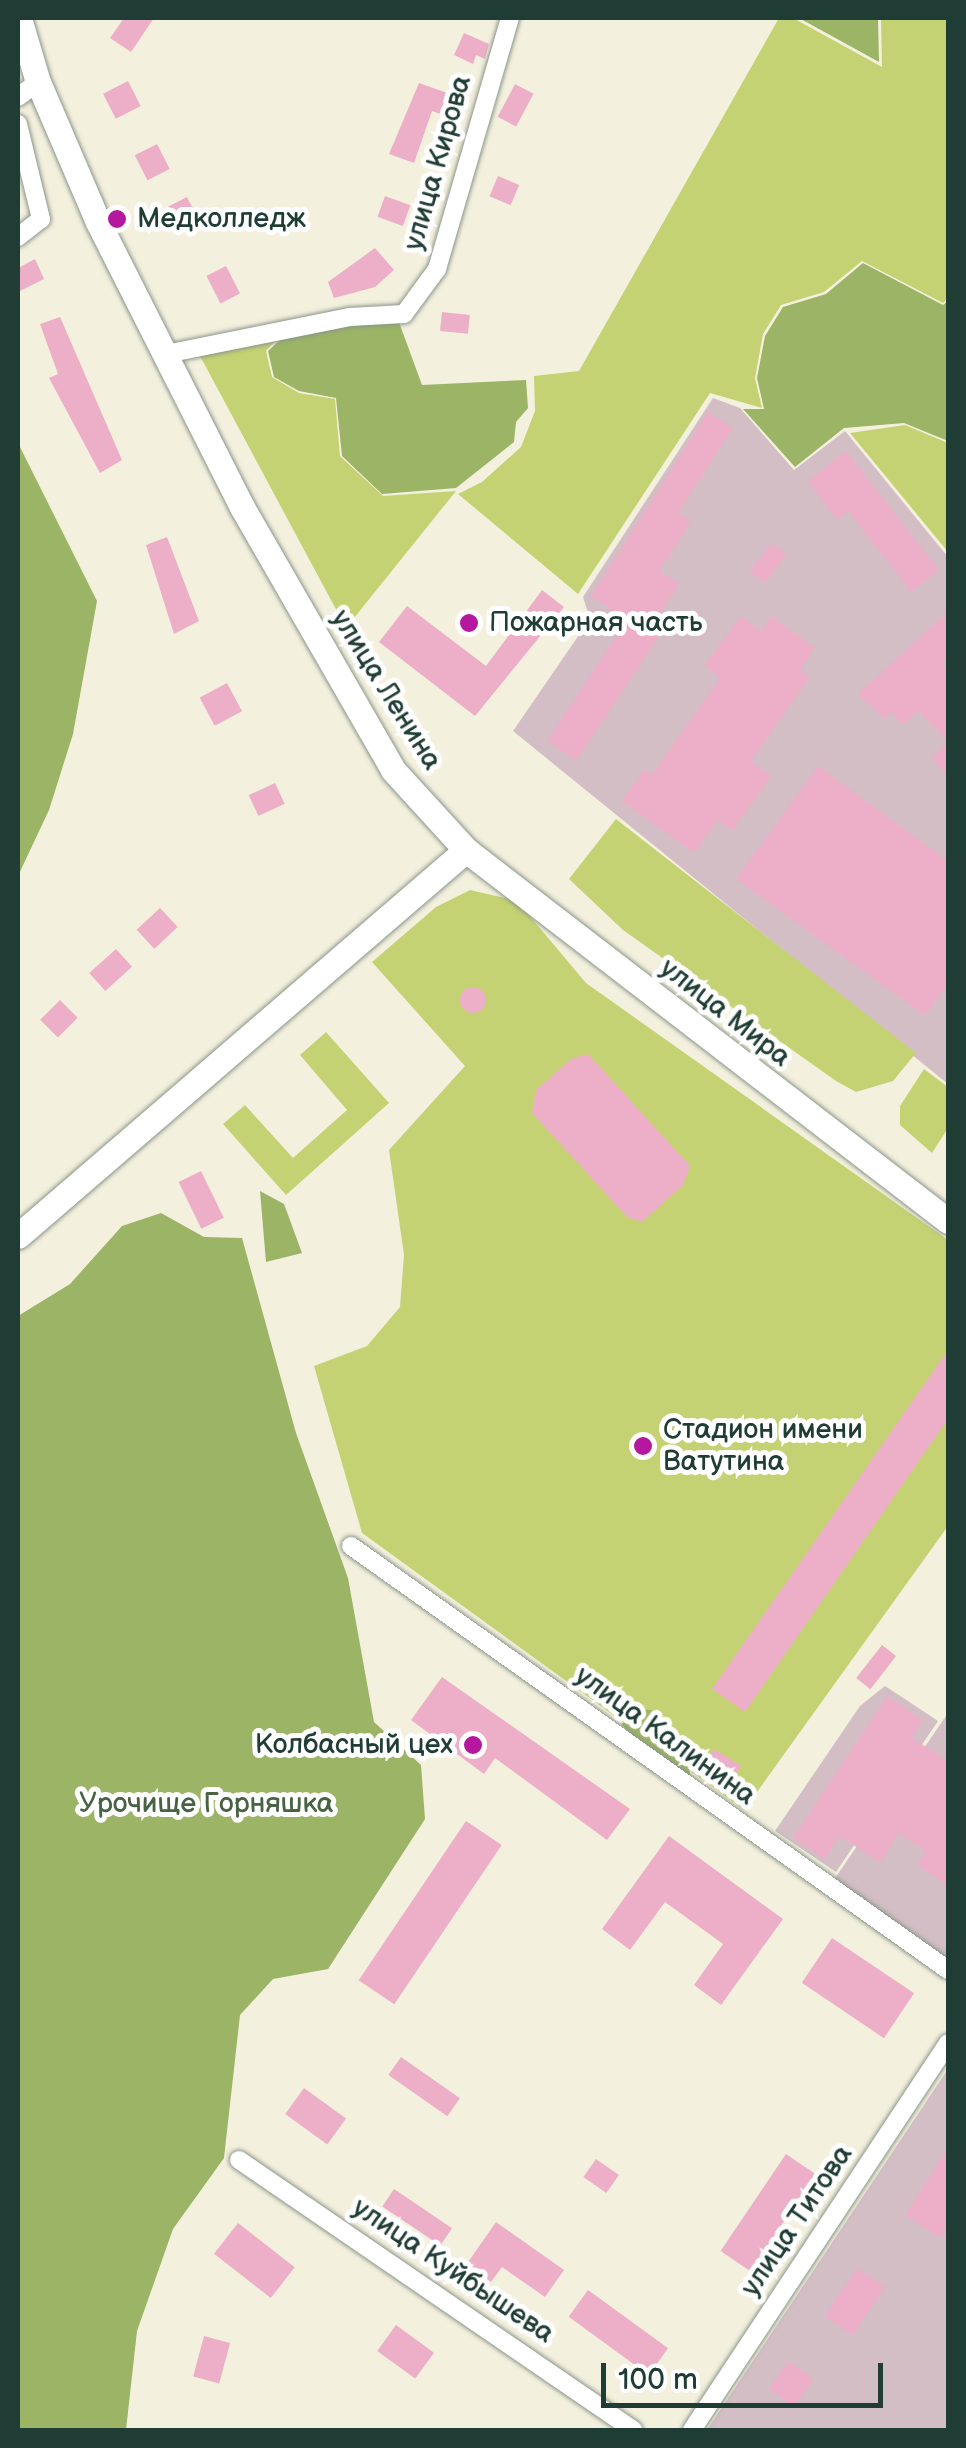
<!DOCTYPE html>
<html>
<head>
<meta charset="utf-8">
<style>
  body { margin:0 }
  #map { position:relative; width:966px; height:2448px; overflow:hidden; background:#f4f0de; font-family:"Balsamiq Sans",sans-serif }
  div>[style] { position:absolute }
  .industrial>* { inset:0; background:#d2bec4 }
  .green>* { inset:0; background:#c5d273 }
  .forest>* { inset:0; background:#9cb465 }
  .building>* { inset:0; background:#edafc8; transform-origin:0 0 }
  .round { border-radius:50% }
  .roads { filter:drop-shadow(0 0 2px #8a9689) drop-shadow(0 0 2px #8a9689) }
  .minor>* { height:18px; margin:-9px; padding:0 9px; transform-origin:9px; border-radius:9px; background:#fff }
  .secondary>* { height:25px; margin:-12.5px; padding:0 12.5px; transform-origin:12.5px; border-radius:12.5px; background:#fff }
  .dots>* { width:28px; height:28px; translate:-50% -50%; box-sizing:border-box; border:5px solid #fff; border-radius:50% }
  span { translate:-50% -50%; white-space:nowrap; text-align:center; line-height:1.15; -webkit-text-stroke:10px #fff; paint-order:stroke }
  .street-label { font-size:28px; color:#1f3d34 }
  .poi-label { font-size:28px; color:#1f3d34 }
  .left { translate:0 -50%; text-align:left }
  .right { translate:-100% -50%; text-align:right }
  .park-label { font-size:28px; color:#486244 }
  .frame { position:absolute; inset:0; border:20px solid #1f3d34; pointer-events:none }
  .scale { position:absolute; left:601px; top:2363px; width:282px; height:45px; box-sizing:border-box; border:5px solid #1f3d34; border-top:0; padding-left:12px; font-size:30px; line-height:35px; white-space:nowrap; color:#1f3d34; -webkit-text-stroke:8px #fff; paint-order:stroke }
</style>
</head>
<body>
<div id="map">
  <div class="industrial">
    <i style="clip-path:polygon(713px 398px,740px 408px,794px 470px,845px 431px,948px 557px,948px 1084px,513px 731px,590px 619px,583px 597px)"></i>
    <i style="clip-path:polygon(885px 1686px,938px 1721px,836px 1872px,775px 1831px,860px 1706px)"></i>
    <i style="clip-path:polygon(948px 1713px,948px 1969px,829px 1887px)"></i>
    <i style="clip-path:polygon(948px 2069px,948px 2430px,707px 2430px)"></i>
  </div>
  <div class="green">
    <i style="clip-path:polygon(779px 18px,793px 18px,882px 67px,881px 18px,948px 18px,948px 298px,943px 303px,862px 261px,824px 292px,781px 305px,763px 334px,755px 378px,762px 408px,710px 393px,578px 594px,458px 494px,482px 482px,521px 447px,535px 411px,534px 376px,579px 371px)"></i>
    <i style="clip-path:polygon(277px 339px,266px 351px,272px 377px,299px 393px,335px 399px,340px 456px,383px 496px,456px 491px,346px 628px,200px 356px)"></i>
    <i style="clip-path:polygon(905px 425px,948px 443px,948px 552px,850px 433px)"></i>
    <i style="clip-path:polygon(616px 819px,916px 1053px,893px 1081px,856px 1092px,836px 1081px,623px 930px,569px 879px)"></i>
    <i style="clip-path:polygon(470px 890px,517px 901px,586px 983px,948px 1240px,948px 1526px,744px 1810px,362px 1533px,314px 1366px,367px 1346px,400px 1307px,404px 1255px,389px 1150px,465px 1066px,372px 962px,436px 907px)"></i>
    <i style="clip-path:polygon(326px 1032px,389px 1103px,286px 1195px,223px 1124px,245px 1105px,293px 1158px,347px 1110px,300px 1055px)"></i>
    <i style="clip-path:polygon(924px 1069px,948px 1087px,948px 1128px,932px 1153px,900px 1125px,900px 1106px)"></i>
  </div>
  <div class="forest">
    <i style="clip-path:polygon(799px 18px,878px 18px,879px 62px)"></i>
    <i style="clip-path:polygon(863px 263px,943px 305px,948px 301px,948px 441px,904px 423px,844px 428px,795px 467px,743px 409px,764px 409px,757px 378px,765px 336px,783px 307px,826px 294px)"></i>
    <i style="clip-path:polygon(396px 314px,422px 385px,526px 380px,528px 408px,516px 422px,514px 442px,456px 488px,382px 494px,342px 456px,336px 398px,299px 391px,274px 377px,268px 351px,282px 338px)"></i>
    <i style="clip-path:polygon(18px 443px,97px 601px,73px 734px,49px 810px,18px 876px)"></i>
    <i style="clip-path:polygon(260px 1191px,284px 1204px,302px 1253px,266px 1262px)"></i>
    <i style="clip-path:polygon(161px 1213px,204px 1237px,242px 1238px,296px 1433px,348px 1578px,374px 1722px,421px 1765px,425px 1819px,328px 1969px,273px 1979px,240px 2015px,224px 2158px,173px 2229px,137px 2331px,126px 2430px,18px 2430px,18px 1316px,70px 1284px,122px 1226px)"></i>
    <i style="clip-path:polygon(633px 1708px,657px 1711px,684px 1744px,691px 1778px,655px 1759px,621px 1724px,632px 1718px)"></i>
  </div>
  <div class="building">
    <i style="clip-path:polygon(124px 18px,154px 18px,131px 52px,110px 38px)"></i>
    <i style="clip-path:polygon(464px 33px,489px 44px,485px 59px,476px 55px,473px 64px,454px 55px)"></i>
    <i style="left:128px;top:81px;width:28px;height:28px;rotate:63deg"></i>
    <i style="clip-path:polygon(419px 83px,453px 95px,446px 116px,432px 111px,414px 163px,389px 154px)"></i>
    <i style="left:515px;top:84px;width:21px;height:37px;rotate:28deg"></i>
    <i style="left:157px;top:144px;width:28px;height:25px;rotate:63deg"></i>
    <i style="left:498px;top:176px;width:23px;height:22px;rotate:23deg"></i>
    <i style="left:385px;top:196px;width:27px;height:22px;rotate:20deg"></i>
    <i style="left:187px;top:197px;width:28px;height:21px;rotate:63deg"></i>
    <i style="clip-path:polygon(375px 248px,394px 270px,375px 287px,334px 298px,328px 282px)"></i>
    <i style="clip-path:polygon(35px 259px,44px 279px,18px 292px,18px 268px)"></i>
    <i style="left:226px;top:266px;width:31px;height:22px;rotate:63deg"></i>
    <i style="left:442px;top:312px;width:28px;height:19px;rotate:6deg"></i>
    <i style="clip-path:polygon(60px 317px,122px 460px,100px 473px,49px 378px,58px 374px,40px 324px)"></i>
    <i style="clip-path:polygon(708px 412px,733px 428px,678px 513px,691px 522px,659px 571px,679px 584px,658px 617px,668px 623px,576px 761px,547px 741px,627px 620px,591px 596px)"></i>
    <i style="clip-path:polygon(846px 451px,939px 570px,911px 592px,848px 511px,837px 520px,808px 481px)"></i>
    <i style="clip-path:polygon(167px 537px,199px 621px,174px 634px,146px 545px)"></i>
    <i style="left:772px;top:543px;width:19px;height:36px;rotate:39deg"></i>
    <i style="clip-path:polygon(542px 590px,564px 607px,475px 716px,379px 642px,407px 606px,486px 666px)"></i>
    <i style="clip-path:polygon(948px 611px,948px 655px,942px 662px,948px 669px,948px 776px,931px 758px,948px 742px,918px 710px,904px 725px,891px 712px,884px 719px,858px 694px)"></i>
    <i style="clip-path:polygon(741px 616px,761px 631px,771px 616px,815px 648px,800px 669px,810px 677px,751px 761px,771px 776px,732px 831px,718px 820px,694px 853px,622px 801px,645px 769px,652px 775px,720px 678px,704px 666px)"></i>
    <i style="left:227px;top:683px;width:32px;height:31px;rotate:62deg"></i>
    <i style="clip-path:polygon(818px 766px,948px 861px,948px 983px,925px 1016px,736px 879px)"></i>
    <i style="left:275px;top:783px;width:23px;height:29px;rotate:65deg"></i>
    <i style="left:160px;top:908px;width:26px;height:32px;rotate:47deg"></i>
    <i style="left:116px;top:949px;width:24px;height:36px;rotate:48deg"></i>
    <i class="round" style="left:460px;top:987px;width:26px;height:26px"></i>
    <i style="left:60px;top:1000px;width:25px;height:28px;rotate:45deg"></i>
    <i style="clip-path:polygon(588px 1054px,690px 1166px,683px 1185px,642px 1222px,627px 1217px,532px 1113px,536px 1090px,571px 1059px)"></i>
    <i style="left:201px;top:1171px;width:52px;height:25px;rotate:64deg"></i>
    <i style="clip-path:polygon(948px 1350px,948px 1419px,745px 1712px,712px 1689px)"></i>
    <i style="left:882px;top:1645px;width:18px;height:42px;rotate:38deg"></i>
    <i style="clip-path:polygon(442px 1677px,630px 1809px,607px 1840px,495px 1758px,484px 1774px,411px 1720px)"></i>
    <i style="clip-path:polygon(887px 1696px,923px 1720px,912px 1738px,948px 1761px,948px 1886px,917px 1865px,926px 1851px,898px 1833px,880px 1863px,840px 1836px,825px 1859px,793px 1838px)"></i>
    <i style="left:714px;top:1749px;width:32px;height:18px;rotate:32deg"></i>
    <i style="left:466px;top:1821px;width:43px;height:192px;rotate:34deg"></i>
    <i style="clip-path:polygon(669px 1836px,783px 1919px,721px 2005px,694px 1985px,723px 1944px,665px 1902px,630px 1950px,602px 1929px)"></i>
    <i style="left:832px;top:1938px;width:99px;height:54px;rotate:34deg"></i>
    <i style="left:401px;top:2057px;width:72px;height:22px;rotate:35deg"></i>
    <i style="left:304px;top:2088px;width:52px;height:32px;rotate:36deg"></i>
    <i style="clip-path:polygon(948px 2148px,948px 2225px,940px 2238px,905px 2215px)"></i>
    <i style="left:786px;top:2154px;width:36px;height:117px;rotate:34deg"></i>
    <i style="left:596px;top:2159px;width:28px;height:22px;rotate:35deg"></i>
    <i style="left:394px;top:2189px;width:70px;height:21px;rotate:34deg"></i>
    <i style="clip-path:polygon(496px 2222px,564px 2270px,545px 2297px,502px 2267px,491px 2282px,466px 2265px)"></i>
    <i style="left:238px;top:2223px;width:72px;height:39px;rotate:38deg"></i>
    <i style="left:857px;top:2268px;width:34px;height:58px;rotate:34deg"></i>
    <i style="left:588px;top:2290px;width:99px;height:33px;rotate:36deg"></i>
    <i style="left:396px;top:2325px;width:47px;height:32px;rotate:36deg"></i>
    <i style="left:204px;top:2336px;width:27px;height:42px;rotate:15deg"></i>
    <i style="left:789px;top:2361px;width:31px;height:34px;rotate:37deg"></i>
  </div>
  <div class="roads">
    <div class="minor">
      <i style="left:18px;top:97px;width:25px;rotate:-37deg"></i>
      <i style="left:18px;top:124px;width:98px;rotate:76.4deg"></i>
      <i style="left:41px;top:219px;width:29px;rotate:142deg"></i>
      <i style="left:166px;top:354px;width:188px;rotate:-11.4deg"></i>
      <i style="left:350px;top:317px;width:54px;rotate:-3.2deg"></i>
      <i style="left:404px;top:314px;width:56px;rotate:-53.7deg"></i>
      <i style="left:437px;top:269px;width:261px;rotate:-73.8deg"></i>
      <i style="left:351px;top:1546px;width:732px;rotate:35.38deg"></i>
      <i style="left:239px;top:2160px;width:478px;rotate:34.4deg"></i>
      <i style="left:692px;top:2430px;width:464px;rotate:-56.5deg"></i>
    </div>
    <div class="secondary">
      <i style="left:19px;top:18px;width:67px;rotate:73.5deg"></i>
      <i style="left:38px;top:82px;width:152px;rotate:66.8deg"></i>
      <i style="left:98px;top:222px;width:319px;rotate:63.2deg"></i>
      <i style="left:242px;top:507px;width:303px;rotate:60.1deg"></i>
      <i style="left:393px;top:770px;width:108px;rotate:47.6deg"></i>
      <i style="left:466px;top:850px;width:608px;rotate:37.59deg"></i>
      <i style="left:18px;top:1236px;width:591px;rotate:-40.75deg"></i>
    </div>
  </div>
  <div class="dots">
    <i style="left:117px;top:219px;background:#b5179e"></i>
    <i style="left:469px;top:623px;background:#b5179e"></i>
    <i style="left:643px;top:1446px;background:#b5179e"></i>
    <i style="left:473px;top:1745px;background:#b5179e"></i>
  </div>
  <div class="street-label">
    <span style="left:438px;top:163px;rotate:-74deg">улица Кирова</span>
    <span style="left:386px;top:690px;rotate:58deg">улица Ленина</span>
    <span style="left:725px;top:1013px;rotate:38deg">улица Мира</span>
    <span style="left:665px;top:1736px;rotate:36deg">улица Калинина</span>
    <span style="left:797px;top:2221px;rotate:-56deg">улица Титова</span>
    <span style="left:453px;top:2271px;rotate:34deg">улица Куйбышева</span>
  </div>
  <div class="poi-label">
    <span class="left" style="left:137px;top:219px">Медколледж</span>
    <span class="left" style="left:489px;top:623px">Пожарная часть</span>
    <span class="left" style="left:663px;top:1446px">Стадион имени<br>Ватутина</span>
    <span class="right" style="left:453px;top:1745px">Колбасный цех</span>
  </div>
  <div class="park-label">
    <span style="left:206px;top:1804px">Урочище Горняшка</span>
  </div>
  <div class="frame"></div>
  <div class="scale">100 m</div>
</div>
</body>
</html>
